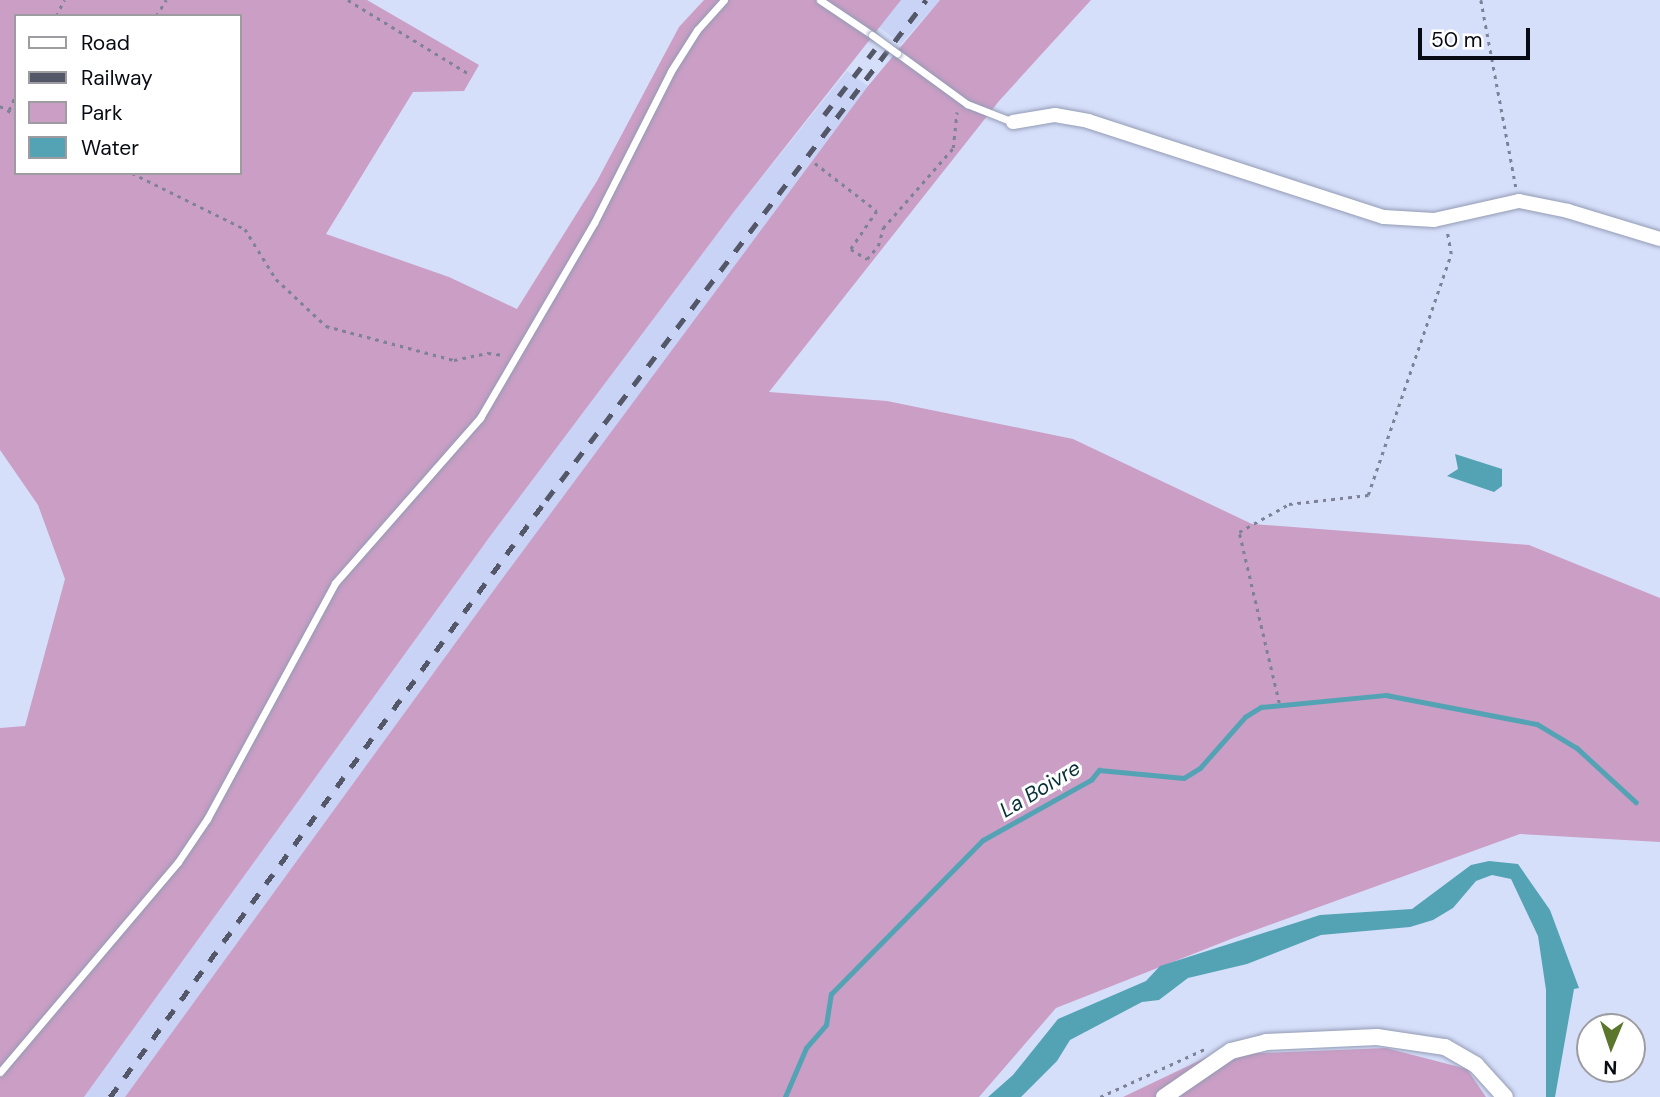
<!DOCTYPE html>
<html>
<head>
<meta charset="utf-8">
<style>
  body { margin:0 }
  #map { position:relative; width:1660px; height:1097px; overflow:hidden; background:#d6dffa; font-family:"DM Sans",sans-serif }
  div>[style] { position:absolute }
  .built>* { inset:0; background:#c9d3f5 }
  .green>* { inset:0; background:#cb9ec5 }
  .water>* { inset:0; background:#53a3b5 }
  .stream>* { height:4.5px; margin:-2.25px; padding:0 2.25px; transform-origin:2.25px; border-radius:2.25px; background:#53a3b5 }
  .path>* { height:2.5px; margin-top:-1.25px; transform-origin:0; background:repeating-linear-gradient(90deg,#7d8296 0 3.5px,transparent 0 8.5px) }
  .roads { filter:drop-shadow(0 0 2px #939bb4) drop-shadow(0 0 2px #939bb4) }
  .service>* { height:7px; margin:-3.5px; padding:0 3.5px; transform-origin:3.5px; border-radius:3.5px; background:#fff }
  .minor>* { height:14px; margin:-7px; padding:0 7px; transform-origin:7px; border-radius:7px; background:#fff }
  .tertiary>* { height:16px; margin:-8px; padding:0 8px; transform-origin:8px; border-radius:8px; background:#fff }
  .rail>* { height:4.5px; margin-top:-2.25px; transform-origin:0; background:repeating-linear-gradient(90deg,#535767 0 12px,transparent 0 24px) }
  .bridges { filter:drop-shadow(0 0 2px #939bb4) drop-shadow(0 0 2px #939bb4) }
  .service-bridge>* { height:7px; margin:-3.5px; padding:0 3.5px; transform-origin:3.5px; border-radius:3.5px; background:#fff }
  span { translate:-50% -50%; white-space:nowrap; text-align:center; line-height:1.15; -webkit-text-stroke:6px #fff; paint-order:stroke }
  .water-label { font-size:21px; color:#072f37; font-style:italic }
  .legend { position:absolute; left:14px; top:14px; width:228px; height:161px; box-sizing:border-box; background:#fff; border:2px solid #9d9da1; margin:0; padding:9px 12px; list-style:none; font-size:21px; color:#090b14 }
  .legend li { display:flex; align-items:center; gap:14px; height:35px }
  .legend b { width:35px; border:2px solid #9d9da1 }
  .north { position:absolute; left:1576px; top:1013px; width:70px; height:70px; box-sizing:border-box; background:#fff; border:2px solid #9d9da1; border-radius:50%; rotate:182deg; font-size:19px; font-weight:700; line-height:28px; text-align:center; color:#090b14 }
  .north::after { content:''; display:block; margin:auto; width:24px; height:32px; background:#5b772c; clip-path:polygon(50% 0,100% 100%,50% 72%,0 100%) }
  .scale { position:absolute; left:1418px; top:28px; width:112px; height:32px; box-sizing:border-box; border:4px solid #090b14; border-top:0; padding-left:9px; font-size:21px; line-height:24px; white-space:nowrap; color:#090b14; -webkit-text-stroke:5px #fff; paint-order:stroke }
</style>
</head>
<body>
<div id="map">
  <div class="built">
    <i style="clip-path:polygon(901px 0,940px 0,901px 44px,879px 27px)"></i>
    <i style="clip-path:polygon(847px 71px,868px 86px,834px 137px,499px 583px,125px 1097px,84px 1097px,491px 535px,733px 213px)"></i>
  </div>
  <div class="green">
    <i style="clip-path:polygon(evenodd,0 0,367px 0,479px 65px,464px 91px,413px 92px,326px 234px,449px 277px,517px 309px,597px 181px,679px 27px,704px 0,901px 0,733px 213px,491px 535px,84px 1097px,0 1097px,0 728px,25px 726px,65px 579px,38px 505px,0 450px,0 0,16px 16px,240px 16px,240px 173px,16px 173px,16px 16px)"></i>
    <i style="clip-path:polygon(940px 0,1091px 0,999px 101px,769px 392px,887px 401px,1073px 439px,1252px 524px,1529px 545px,1660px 598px,1660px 842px,1520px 834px,1231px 939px,1056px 1008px,979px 1097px,125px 1097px,499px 583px,868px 86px)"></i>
    <i style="clip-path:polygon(1386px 1048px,1467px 1069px,1486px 1097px,1123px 1097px,1211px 1055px)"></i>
  </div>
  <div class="water">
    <i style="clip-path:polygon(1455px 454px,1502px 469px,1502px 486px,1494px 492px,1447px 476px,1458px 469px)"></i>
    <i style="clip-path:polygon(1489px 861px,1518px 864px,1550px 910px,1579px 988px,1574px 989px,1555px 1097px,1546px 1097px,1546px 990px,1538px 936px,1511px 879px,1492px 875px,1476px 881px,1453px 908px,1433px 920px,1410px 927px,1321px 935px,1247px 964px,1188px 978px,1159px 1000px,1142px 1002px,1070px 1040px,1057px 1061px,1021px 1097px,988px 1097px,1013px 1075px,1058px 1019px,1146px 981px,1160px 966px,1320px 915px,1412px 909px,1471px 865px)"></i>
  </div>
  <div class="stream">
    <i style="left:785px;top:1097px;width:53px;rotate:-66.8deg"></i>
    <i style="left:806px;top:1048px;width:30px;rotate:-49deg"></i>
    <i style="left:826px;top:1025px;width:31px;rotate:-81deg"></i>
    <i style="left:831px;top:994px;width:216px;rotate:-45.4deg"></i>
    <i style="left:983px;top:840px;width:124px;rotate:-29.1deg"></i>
    <i style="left:1091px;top:780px;width:13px;rotate:-51deg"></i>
    <i style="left:1099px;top:770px;width:85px;rotate:5.4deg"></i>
    <i style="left:1184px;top:778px;width:19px;rotate:-32deg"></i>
    <i style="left:1200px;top:768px;width:68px;rotate:-48.6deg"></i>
    <i style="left:1245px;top:717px;width:19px;rotate:-32deg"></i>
    <i style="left:1261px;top:707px;width:126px;rotate:-5.5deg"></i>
    <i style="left:1386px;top:695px;width:154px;rotate:10.9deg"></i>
    <i style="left:1537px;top:724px;width:47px;rotate:31deg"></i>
    <i style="left:1577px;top:748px;width:80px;rotate:42.5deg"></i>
  </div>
  <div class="path">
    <i style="left:348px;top:0;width:144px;rotate:31.4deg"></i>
    <i style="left:1481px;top:0;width:190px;rotate:79.4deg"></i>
    <i style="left:56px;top:16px;width:18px;rotate:-63deg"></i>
    <i style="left:156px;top:16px;width:19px;rotate:-58deg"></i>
    <i style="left:0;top:106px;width:18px;rotate:29deg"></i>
    <i style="left:9px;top:110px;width:17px;rotate:-66deg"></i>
    <i style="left:815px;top:163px;width:78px;rotate:37.7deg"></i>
    <i style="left:877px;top:211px;width:46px;rotate:124.4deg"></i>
    <i style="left:851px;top:249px;width:19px;rotate:32deg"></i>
    <i style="left:867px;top:259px;width:17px;rotate:-50deg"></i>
    <i style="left:878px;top:246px;width:19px;rotate:-74deg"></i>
    <i style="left:883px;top:228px;width:106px;rotate:-48.8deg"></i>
    <i style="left:953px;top:148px;width:36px;rotate:-84deg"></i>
    <i style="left:132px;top:173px;width:126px;rotate:26.4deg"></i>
    <i style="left:245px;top:229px;width:59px;rotate:58.2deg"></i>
    <i style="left:276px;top:279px;width:69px;rotate:43.2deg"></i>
    <i style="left:326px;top:326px;width:132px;rotate:14.9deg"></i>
    <i style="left:454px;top:360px;width:35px;rotate:-12deg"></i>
    <i style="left:488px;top:353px;width:16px;rotate:7deg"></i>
    <i style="left:1279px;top:703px;width:176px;rotate:-103.2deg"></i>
    <i style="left:1239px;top:532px;width:57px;rotate:-29.2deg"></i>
    <i style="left:1289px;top:504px;width:80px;rotate:-6.5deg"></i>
    <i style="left:1368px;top:495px;width:255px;rotate:-71deg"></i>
    <i style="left:1451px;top:254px;width:22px;rotate:-100deg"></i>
    <i style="left:1100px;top:1097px;width:115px;rotate:-24.6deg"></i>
  </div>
  <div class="roads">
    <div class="service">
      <i style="left:820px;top:0;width:63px;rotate:33.9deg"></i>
      <i style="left:897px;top:53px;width:87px;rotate:36.1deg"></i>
      <i style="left:967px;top:104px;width:49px;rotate:21.4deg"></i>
      <i style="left:0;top:1072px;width:275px;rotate:-49.7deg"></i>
      <i style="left:178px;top:862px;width:52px;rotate:-56deg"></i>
      <i style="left:207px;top:819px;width:268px;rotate:-61.5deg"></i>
      <i style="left:335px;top:583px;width:220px;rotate:-48.7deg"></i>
      <i style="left:480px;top:418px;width:226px;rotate:-59.7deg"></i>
      <i style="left:594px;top:223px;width:170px;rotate:-63.1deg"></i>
      <i style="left:671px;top:71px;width:49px;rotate:-57.6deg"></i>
      <i style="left:697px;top:30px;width:40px;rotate:-48deg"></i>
    </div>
    <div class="minor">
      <i style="left:1013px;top:122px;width:43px;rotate:-9.5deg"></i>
      <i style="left:1055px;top:115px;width:34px;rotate:10deg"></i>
      <i style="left:1088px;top:121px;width:311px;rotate:18deg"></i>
      <i style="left:1384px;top:217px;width:50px;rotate:3.4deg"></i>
      <i style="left:1434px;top:220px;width:87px;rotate:-12.6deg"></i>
      <i style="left:1519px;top:201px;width:50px;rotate:11.5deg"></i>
      <i style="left:1568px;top:211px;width:96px;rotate:16.9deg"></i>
    </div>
    <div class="tertiary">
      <i style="left:1164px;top:1097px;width:81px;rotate:-34.5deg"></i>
      <i style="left:1231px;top:1051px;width:36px;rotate:-14deg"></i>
      <i style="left:1266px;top:1042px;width:111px;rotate:-2.6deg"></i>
      <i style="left:1377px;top:1037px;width:69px;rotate:8.4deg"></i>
      <i style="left:1445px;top:1047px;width:36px;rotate:30deg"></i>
      <i style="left:1476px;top:1065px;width:43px;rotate:47.8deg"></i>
    </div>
  </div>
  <div class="rail">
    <i style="left:824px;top:115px;width:83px;rotate:-52.3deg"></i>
    <i style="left:110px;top:1097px;width:739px;rotate:-53.86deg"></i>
    <i style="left:546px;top:500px;width:628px;rotate:-52.77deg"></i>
  </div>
  <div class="bridges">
    <div class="service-bridge">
      <i style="left:872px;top:35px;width:31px;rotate:36deg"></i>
    </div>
  </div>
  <div class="water-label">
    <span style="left:1040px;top:789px;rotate:-31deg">La Boivre</span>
  </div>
  <ul class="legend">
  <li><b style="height:9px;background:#fff"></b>Road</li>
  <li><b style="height:9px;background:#535767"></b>Railway</li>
  <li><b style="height:19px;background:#cb9ec5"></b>Park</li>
  <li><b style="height:19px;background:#53a3b5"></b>Water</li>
  </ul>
  <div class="north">N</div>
  <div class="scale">50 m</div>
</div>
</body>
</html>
